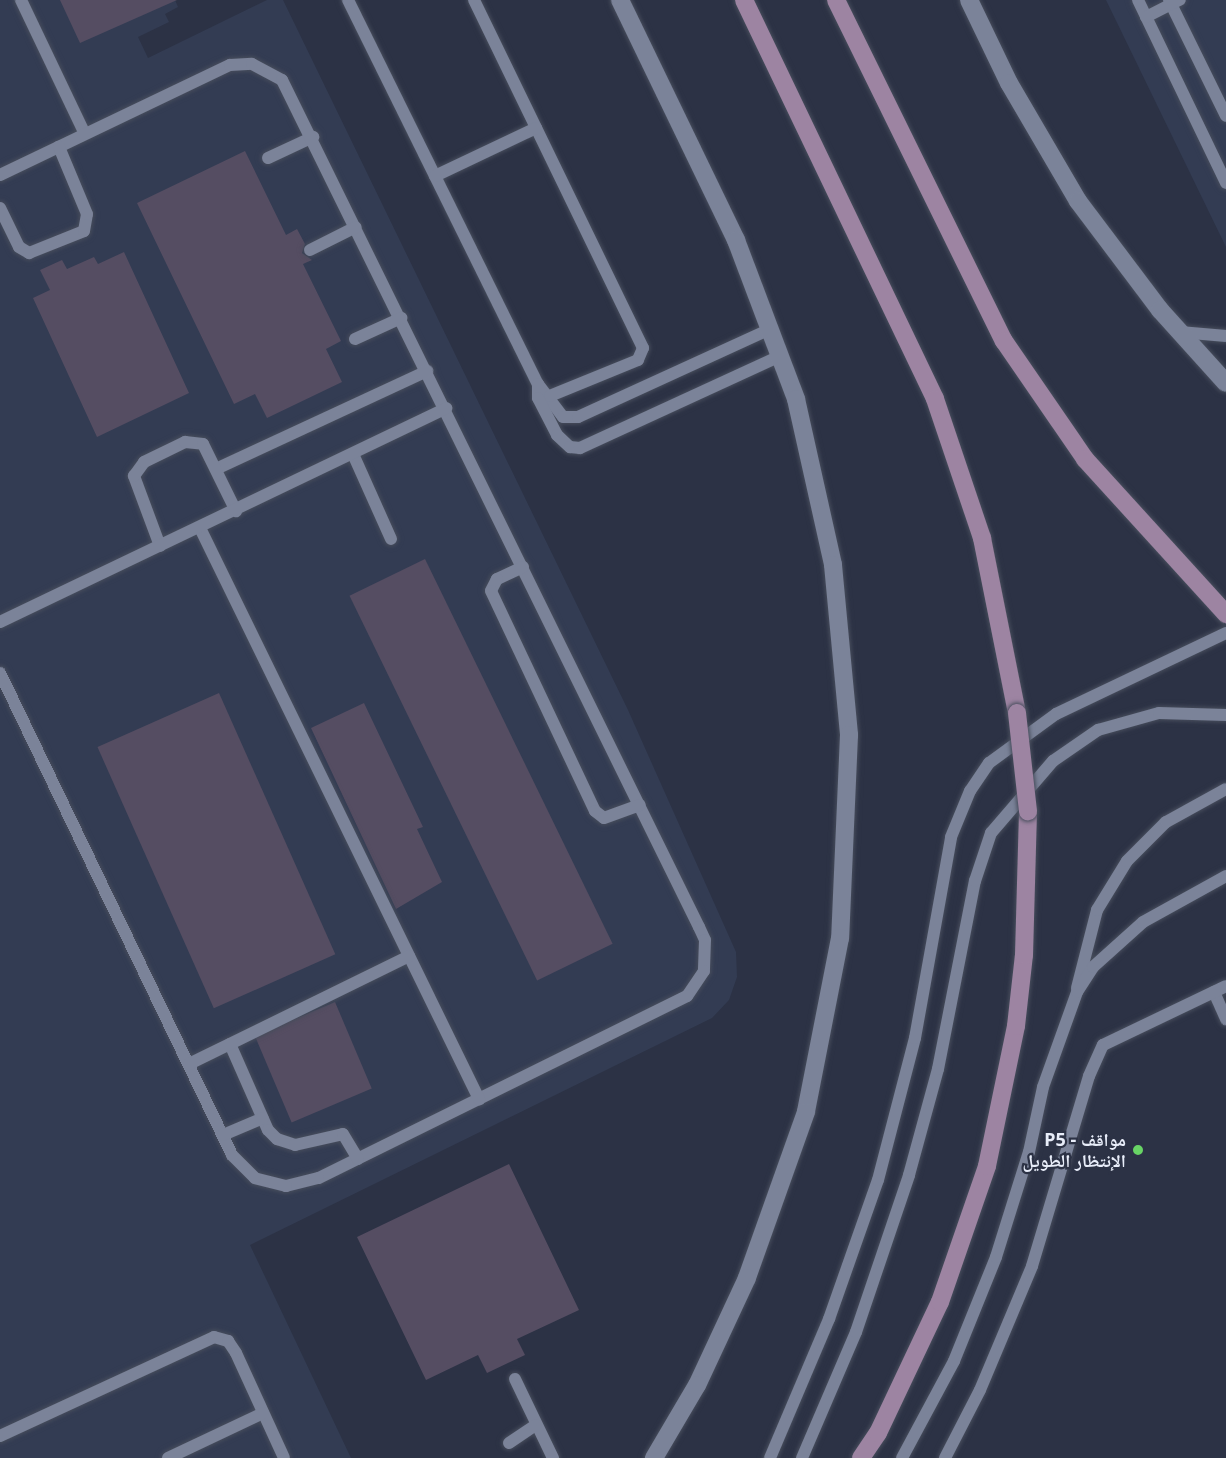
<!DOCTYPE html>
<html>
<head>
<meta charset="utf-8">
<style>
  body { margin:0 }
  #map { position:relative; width:1226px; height:1458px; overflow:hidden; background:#2c3245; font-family:"Noto Sans","Noto Naskh Arabic",sans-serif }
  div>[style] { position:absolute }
  .built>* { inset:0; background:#333c53 }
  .building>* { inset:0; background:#554d62; transform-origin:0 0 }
  .roads { filter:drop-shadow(0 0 2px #474d5c) drop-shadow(0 0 2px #474d5c) }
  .lane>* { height:12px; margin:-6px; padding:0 6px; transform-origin:6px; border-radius:6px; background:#7b8399 }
  .street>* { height:18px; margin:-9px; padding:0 9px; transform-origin:9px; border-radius:9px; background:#7b8399 }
  .secondary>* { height:18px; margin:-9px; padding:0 9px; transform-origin:9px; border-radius:9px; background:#9d84a2 }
  .bridges { filter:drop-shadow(0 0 2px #474d5c) drop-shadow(0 0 2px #474d5c) }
  .secondary-bridge>* { height:18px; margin:-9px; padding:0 9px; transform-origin:9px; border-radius:9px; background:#9d84a2 }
  .dots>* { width:16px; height:16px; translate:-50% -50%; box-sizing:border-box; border:3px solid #2c3245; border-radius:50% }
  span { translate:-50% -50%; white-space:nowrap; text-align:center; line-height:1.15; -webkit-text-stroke:4.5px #2c3245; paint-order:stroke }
  .poi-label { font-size:18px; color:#e8edf9; font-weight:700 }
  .right { translate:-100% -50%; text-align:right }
</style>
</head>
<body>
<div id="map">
  <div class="built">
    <i style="clip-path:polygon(0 0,175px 0,178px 7px,165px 14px,169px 22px,138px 37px,148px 58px,267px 0,283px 0,628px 710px,736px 952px,737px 977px,729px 1000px,712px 1018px,250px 1245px,351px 1458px,0 1458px)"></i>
    <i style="clip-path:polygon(1106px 0,1226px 0,1226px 247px)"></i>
  </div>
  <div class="building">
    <i style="clip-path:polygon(60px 0,177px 0,80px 43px)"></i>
    <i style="clip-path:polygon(245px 151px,286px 235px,297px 229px,305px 244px,302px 253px,312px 260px,303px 264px,341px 341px,326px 349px,342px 382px,267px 418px,255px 394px,234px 404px,137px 203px)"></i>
    <i style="clip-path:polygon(124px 252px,189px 393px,97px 437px,33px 298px,50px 290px,40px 270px,62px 260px,67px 269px,94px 257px,98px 264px)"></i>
    <i style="left:425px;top:559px;width:428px;height:84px;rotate:64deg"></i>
    <i style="left:219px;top:693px;width:286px;height:133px;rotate:66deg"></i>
    <i style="clip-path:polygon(364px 703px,423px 827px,417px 829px,442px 882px,396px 909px,311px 728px)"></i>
    <i style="left:335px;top:1002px;width:94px;height:87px;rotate:67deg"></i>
    <i style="clip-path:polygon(509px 1164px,579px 1310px,517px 1339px,525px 1355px,487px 1373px,478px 1355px,426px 1380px,357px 1237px)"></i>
  </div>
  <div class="roads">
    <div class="lane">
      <i style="left:21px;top:0;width:148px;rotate:64.5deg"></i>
      <i style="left:348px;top:0;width:428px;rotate:63.7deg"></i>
      <i style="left:538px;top:384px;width:41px;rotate:52.9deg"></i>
      <i style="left:563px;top:417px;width:15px"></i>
      <i style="left:578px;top:417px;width:213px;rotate:-24.6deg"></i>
      <i style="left:474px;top:0;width:387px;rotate:64.1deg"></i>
      <i style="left:643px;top:348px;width:13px;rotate:113deg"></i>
      <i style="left:638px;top:360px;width:95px;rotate:157.8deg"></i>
      <i style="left:1138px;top:0;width:203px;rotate:64.3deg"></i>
      <i style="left:1169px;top:0;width:129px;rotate:63.8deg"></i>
      <i style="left:1146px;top:17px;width:38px;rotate:-27deg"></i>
      <i style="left:268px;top:158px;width:50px;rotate:-25deg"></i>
      <i style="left:0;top:175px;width:255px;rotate:-25.6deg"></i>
      <i style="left:230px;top:65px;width:22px;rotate:-3deg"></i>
      <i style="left:252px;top:64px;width:34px;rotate:28deg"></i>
      <i style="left:282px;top:80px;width:944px;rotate:63.79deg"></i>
      <i style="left:699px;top:927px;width:14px;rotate:65deg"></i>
      <i style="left:705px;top:940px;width:31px;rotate:92deg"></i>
      <i style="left:704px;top:971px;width:30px;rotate:124deg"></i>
      <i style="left:687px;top:996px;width:411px;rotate:153.7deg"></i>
      <i style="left:318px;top:1178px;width:33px;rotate:166deg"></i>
      <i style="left:286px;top:1186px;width:32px;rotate:-166deg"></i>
      <i style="left:255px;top:1178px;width:33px;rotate:-135deg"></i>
      <i style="left:232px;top:1155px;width:535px;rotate:-115.7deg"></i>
      <i style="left:435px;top:176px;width:112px;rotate:-25.4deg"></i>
      <i style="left:0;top:208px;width:43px;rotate:64deg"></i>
      <i style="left:19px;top:247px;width:12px;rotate:31deg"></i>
      <i style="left:29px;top:253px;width:59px;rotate:-21.8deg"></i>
      <i style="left:84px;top:231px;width:17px;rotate:-80deg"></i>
      <i style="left:87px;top:214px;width:73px;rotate:-112.7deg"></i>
      <i style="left:310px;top:250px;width:51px;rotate:-26.6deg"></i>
      <i style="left:1180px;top:332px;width:46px;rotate:5deg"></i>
      <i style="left:355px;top:339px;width:51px;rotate:-24.5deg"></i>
      <i style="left:538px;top:384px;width:14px;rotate:90deg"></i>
      <i style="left:538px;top:398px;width:42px;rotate:62.8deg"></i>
      <i style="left:557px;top:435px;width:18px;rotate:43deg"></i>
      <i style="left:570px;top:447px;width:10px;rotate:6deg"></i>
      <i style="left:580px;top:448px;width:222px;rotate:-24.7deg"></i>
      <i style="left:353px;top:454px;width:93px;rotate:65.9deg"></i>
      <i style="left:216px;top:469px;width:233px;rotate:-24.9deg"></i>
      <i style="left:200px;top:528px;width:636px;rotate:63.96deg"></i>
      <i style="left:160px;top:546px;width:75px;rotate:-110.4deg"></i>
      <i style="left:134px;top:476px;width:17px;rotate:-54deg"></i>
      <i style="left:144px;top:462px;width:46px;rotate:-26deg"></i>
      <i style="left:185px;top:442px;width:18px;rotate:6deg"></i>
      <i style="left:203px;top:444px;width:75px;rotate:63.8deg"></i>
      <i style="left:523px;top:567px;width:29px;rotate:155deg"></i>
      <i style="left:497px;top:579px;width:13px;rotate:117deg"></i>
      <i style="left:491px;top:591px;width:243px;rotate:64.7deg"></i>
      <i style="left:595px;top:811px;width:11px;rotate:38deg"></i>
      <i style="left:604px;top:818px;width:38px;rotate:-20deg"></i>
      <i style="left:0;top:622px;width:495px;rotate:-25.6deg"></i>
      <i style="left:1077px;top:988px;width:81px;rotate:-75.6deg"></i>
      <i style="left:1097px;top:910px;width:57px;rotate:-58.5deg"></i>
      <i style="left:1127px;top:861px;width:55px;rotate:-45deg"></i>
      <i style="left:1166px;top:822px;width:68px;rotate:-28.8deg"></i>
      <i style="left:1214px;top:992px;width:30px;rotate:66deg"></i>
      <i style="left:230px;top:1044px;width:94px;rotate:66.2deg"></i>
      <i style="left:268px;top:1130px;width:13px;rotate:45deg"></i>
      <i style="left:277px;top:1139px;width:19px;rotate:18deg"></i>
      <i style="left:295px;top:1145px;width:49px;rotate:-12.9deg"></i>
      <i style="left:343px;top:1134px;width:29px;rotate:59deg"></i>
      <i style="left:189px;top:1064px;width:245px;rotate:-26.1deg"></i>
      <i style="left:223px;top:1135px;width:43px;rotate:-23deg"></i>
      <i style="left:515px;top:1379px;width:88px;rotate:64.3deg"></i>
      <i style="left:0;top:1436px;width:236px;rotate:-24.8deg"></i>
      <i style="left:214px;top:1337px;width:15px;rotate:16deg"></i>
      <i style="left:228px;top:1341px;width:14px;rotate:56deg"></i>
      <i style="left:236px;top:1353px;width:115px;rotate:65.4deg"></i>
      <i style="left:509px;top:1443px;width:32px;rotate:-34deg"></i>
      <i style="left:168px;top:1458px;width:105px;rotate:-25.3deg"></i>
      <i style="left:770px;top:1458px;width:151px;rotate:-67deg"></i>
      <i style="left:829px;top:1319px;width:147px;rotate:-70.6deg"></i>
      <i style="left:878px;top:1180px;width:147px;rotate:-75.4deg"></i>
      <i style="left:915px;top:1038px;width:204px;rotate:-79.8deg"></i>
      <i style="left:951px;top:837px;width:50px;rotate:-67.6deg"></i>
      <i style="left:970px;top:791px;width:34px;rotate:-56deg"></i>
      <i style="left:989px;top:763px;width:83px;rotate:-36.2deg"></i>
      <i style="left:1056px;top:714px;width:188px;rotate:-25.5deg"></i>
      <i style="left:802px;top:1458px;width:137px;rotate:-66.8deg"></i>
      <i style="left:856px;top:1332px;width:166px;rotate:-71.3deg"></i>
      <i style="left:909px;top:1175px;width:110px;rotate:-74.7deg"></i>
      <i style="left:938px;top:1069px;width:192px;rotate:-78.9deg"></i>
      <i style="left:975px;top:881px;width:51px;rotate:-71.6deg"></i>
      <i style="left:991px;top:833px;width:95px;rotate:-49.3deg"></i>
      <i style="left:1053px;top:761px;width:55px;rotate:-34.6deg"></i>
      <i style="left:1098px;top:730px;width:63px;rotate:-15.6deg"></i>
      <i style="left:1159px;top:713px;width:67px;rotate:1.7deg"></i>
      <i style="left:902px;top:1458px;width:110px;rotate:-61.8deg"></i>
      <i style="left:954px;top:1361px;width:112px;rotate:-68deg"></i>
      <i style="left:996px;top:1257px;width:110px;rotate:-72.6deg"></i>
      <i style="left:1029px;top:1152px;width:66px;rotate:-77.8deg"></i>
      <i style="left:1043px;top:1087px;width:101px;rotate:-70.3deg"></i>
      <i style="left:1077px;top:992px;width:30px;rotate:-57deg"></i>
      <i style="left:1093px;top:967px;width:67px;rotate:-42deg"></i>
      <i style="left:1143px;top:922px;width:95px;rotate:-29deg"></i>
      <i style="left:945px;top:1458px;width:76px;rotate:-62.8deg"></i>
      <i style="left:980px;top:1390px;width:134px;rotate:-67.2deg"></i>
      <i style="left:1032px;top:1266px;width:198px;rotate:-73.3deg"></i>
      <i style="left:1089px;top:1076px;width:34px;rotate:-66deg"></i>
      <i style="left:1103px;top:1045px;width:136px;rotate:-25.6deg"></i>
    </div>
    <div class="street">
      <i style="left:620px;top:0;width:267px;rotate:64.2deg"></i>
      <i style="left:736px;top:240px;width:170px;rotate:69.3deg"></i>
      <i style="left:796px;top:399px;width:170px;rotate:77.4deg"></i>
      <i style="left:833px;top:565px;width:171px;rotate:84.6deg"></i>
      <i style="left:849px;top:735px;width:203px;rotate:92.5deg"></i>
      <i style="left:840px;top:938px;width:177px;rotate:101.1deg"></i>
      <i style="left:806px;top:1112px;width:176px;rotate:109.6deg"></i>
      <i style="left:747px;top:1278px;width:118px;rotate:115deg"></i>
      <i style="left:697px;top:1385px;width:85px;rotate:120.5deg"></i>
      <i style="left:969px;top:0;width:92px;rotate:64.3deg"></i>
      <i style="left:1009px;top:83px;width:137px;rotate:59.7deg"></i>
      <i style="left:1078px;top:201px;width:136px;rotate:53deg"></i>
      <i style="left:1160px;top:310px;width:98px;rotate:47.9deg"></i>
    </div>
    <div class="secondary">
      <i style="left:744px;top:0;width:442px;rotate:64.4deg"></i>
      <i style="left:935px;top:399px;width:147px;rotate:71.3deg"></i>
      <i style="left:982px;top:538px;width:178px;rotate:78.7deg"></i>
      <i style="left:836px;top:0;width:380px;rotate:63.8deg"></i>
      <i style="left:1004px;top:341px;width:143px;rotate:55.5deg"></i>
      <i style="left:1085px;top:459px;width:210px;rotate:47.7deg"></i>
      <i style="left:861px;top:1458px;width:30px;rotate:-56deg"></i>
      <i style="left:878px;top:1433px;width:145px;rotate:-64.7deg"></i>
      <i style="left:940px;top:1302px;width:144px;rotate:-70.9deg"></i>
      <i style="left:987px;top:1166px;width:143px;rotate:-78.3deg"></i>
      <i style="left:1016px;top:1026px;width:71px;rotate:-83.6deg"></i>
      <i style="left:1024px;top:955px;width:144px;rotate:-88.4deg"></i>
    </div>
  </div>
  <div class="bridges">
    <div class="secondary-bridge">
      <i style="left:1017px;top:713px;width:99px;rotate:83.6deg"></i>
    </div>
  </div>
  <div class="dots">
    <i style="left:1138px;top:1150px;background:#68d465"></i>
  </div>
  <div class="poi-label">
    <span class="right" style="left:1126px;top:1150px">P5 - مواقف<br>الإنتظار الطويل</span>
  </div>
</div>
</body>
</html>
